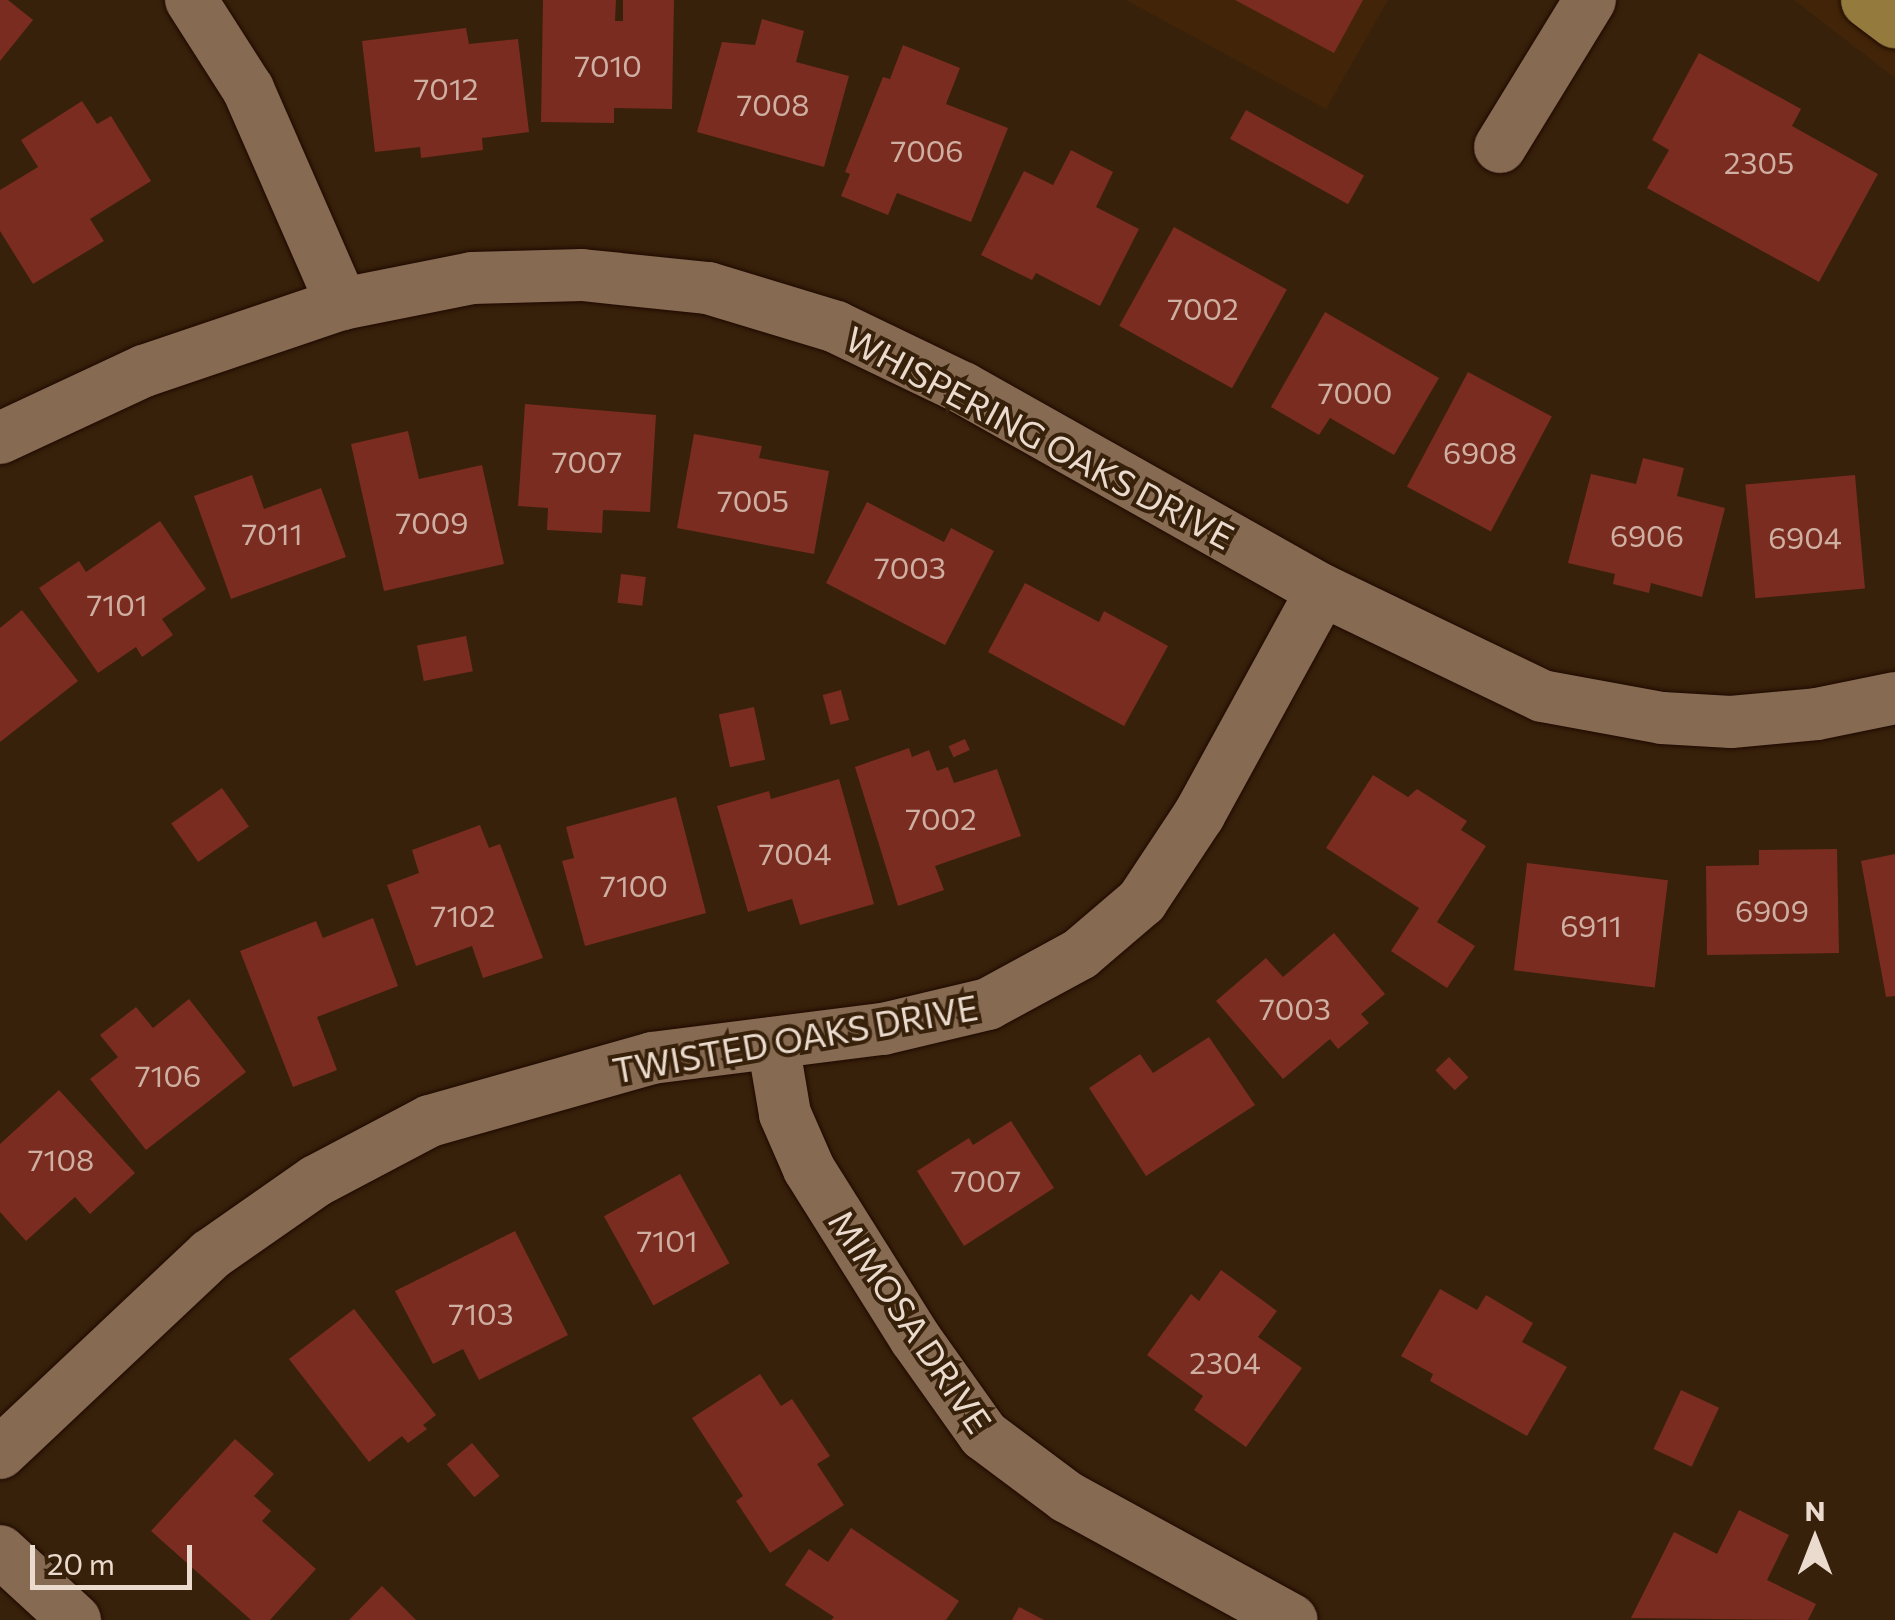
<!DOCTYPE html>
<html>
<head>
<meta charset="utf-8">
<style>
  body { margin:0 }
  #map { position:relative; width:1895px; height:1620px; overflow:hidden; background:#38210a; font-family:Commissioner,sans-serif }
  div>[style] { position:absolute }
  .built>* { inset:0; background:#422508 }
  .building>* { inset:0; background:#792c1f; transform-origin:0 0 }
  .roads { filter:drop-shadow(0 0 2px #1e0900) drop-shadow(0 0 2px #1e0900) }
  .minor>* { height:52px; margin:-26px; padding:0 26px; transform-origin:26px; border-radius:26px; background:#866a52 }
  .major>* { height:55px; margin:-27.5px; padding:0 27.5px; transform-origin:27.5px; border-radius:27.5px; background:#947a3d }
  span { translate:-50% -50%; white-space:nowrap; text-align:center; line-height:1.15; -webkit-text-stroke:8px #38210a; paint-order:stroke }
  .number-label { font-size:30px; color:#ceafa2 }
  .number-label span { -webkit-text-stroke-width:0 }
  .street-label { font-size:35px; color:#ebdbce }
  .north { position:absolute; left:1765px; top:1490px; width:100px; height:100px; -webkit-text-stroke:8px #38210a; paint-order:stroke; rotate:0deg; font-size:28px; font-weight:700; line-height:40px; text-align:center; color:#ebdbce }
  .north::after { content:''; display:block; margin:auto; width:35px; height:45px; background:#ebdbce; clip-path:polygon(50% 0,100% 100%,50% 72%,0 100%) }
  .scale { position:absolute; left:30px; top:1545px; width:162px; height:45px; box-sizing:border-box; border:5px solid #ebdbce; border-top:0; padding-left:12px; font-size:30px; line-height:35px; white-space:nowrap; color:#ebdbce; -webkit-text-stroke:8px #38210a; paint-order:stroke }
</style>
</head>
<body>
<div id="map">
  <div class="built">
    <i style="clip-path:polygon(1126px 0,1388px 0,1326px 109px)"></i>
    <i style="clip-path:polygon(1794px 0,1895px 0,1895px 78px)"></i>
  </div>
  <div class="building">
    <i style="clip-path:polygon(0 0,8px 0,33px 20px,0 61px)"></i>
    <i style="clip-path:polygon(543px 0,616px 0,615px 21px,623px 21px,623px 0,674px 0,672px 109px,614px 108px,614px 123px,541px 122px)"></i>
    <i style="clip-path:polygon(1235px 0,1363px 0,1334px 53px)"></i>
    <i style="clip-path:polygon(762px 19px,804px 31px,796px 62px,849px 76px,824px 167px,697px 132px,722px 42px,755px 45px)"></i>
    <i style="clip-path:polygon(466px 28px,469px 44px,518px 39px,529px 132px,482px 138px,483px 150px,421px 158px,420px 147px,375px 152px,362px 41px)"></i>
    <i style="clip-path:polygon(903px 45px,960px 68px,946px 104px,1008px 128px,971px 222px,897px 193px,888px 215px,841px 196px,850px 174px,845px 172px,883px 77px,890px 79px)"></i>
    <i style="clip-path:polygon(1699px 53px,1801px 109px,1792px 126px,1878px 174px,1819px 282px,1647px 188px,1669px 150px,1652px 140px)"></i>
    <i style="clip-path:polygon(82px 101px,97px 124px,111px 116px,151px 181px,90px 219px,104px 241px,33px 284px,0 231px,0 190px,38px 167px,21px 140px)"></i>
    <i style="left:1246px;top:110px;width:135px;height:33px;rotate:29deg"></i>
    <i style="clip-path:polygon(1071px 150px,1113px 172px,1096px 207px,1139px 229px,1100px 306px,1036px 273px,1032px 280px,981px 255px,1024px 171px,1053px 185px)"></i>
    <i style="left:1174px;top:227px;width:129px;height:113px;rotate:29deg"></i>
    <i style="clip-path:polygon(1325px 312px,1439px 378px,1394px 455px,1330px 418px,1319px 435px,1271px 407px)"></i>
    <i style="left:1468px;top:372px;width:95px;height:130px;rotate:28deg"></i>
    <i style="clip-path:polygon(525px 404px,656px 415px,650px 512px,603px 510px,602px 533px,547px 530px,548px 508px,518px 506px)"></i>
    <i style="clip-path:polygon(408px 431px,419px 479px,482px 465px,504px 564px,384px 591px,351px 444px)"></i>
    <i style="clip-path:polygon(694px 434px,762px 446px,759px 458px,829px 471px,814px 554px,677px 528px)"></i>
    <i style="clip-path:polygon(1643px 458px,1684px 468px,1677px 496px,1725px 508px,1702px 597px,1651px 583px,1649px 593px,1613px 584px,1615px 574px,1568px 563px,1591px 474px,1636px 484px)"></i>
    <i style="clip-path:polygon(252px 475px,264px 509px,321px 488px,346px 557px,231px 599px,194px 496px)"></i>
    <i style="left:1855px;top:475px;width:114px;height:110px;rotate:85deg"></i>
    <i style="clip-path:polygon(867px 502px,944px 542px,951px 528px,994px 551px,945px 645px,826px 583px)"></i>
    <i style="clip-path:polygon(160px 521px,206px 589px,162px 619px,173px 635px,142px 657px,136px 647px,98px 673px,39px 588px,79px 561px,86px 572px)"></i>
    <i style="left:621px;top:574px;width:25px;height:29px;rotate:7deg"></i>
    <i style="clip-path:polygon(1025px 583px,1099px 622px,1104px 611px,1168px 646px,1124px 726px,988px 652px)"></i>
    <i style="clip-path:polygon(22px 610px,78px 681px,0 742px,0 628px)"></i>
    <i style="left:466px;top:636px;width:36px;height:50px;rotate:79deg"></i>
    <i style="left:841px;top:690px;width:31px;height:19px;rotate:75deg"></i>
    <i style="left:754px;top:707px;width:54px;height:36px;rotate:78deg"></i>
    <i style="left:965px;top:739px;width:12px;height:18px;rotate:66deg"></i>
    <i style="clip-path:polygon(909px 748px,912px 757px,929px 750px,937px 771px,948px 767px,954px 783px,997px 769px,1021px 836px,935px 866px,944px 890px,898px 906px,855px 767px)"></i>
    <i style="clip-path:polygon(1373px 775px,1408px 797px,1417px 789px,1467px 821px,1461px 830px,1486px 846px,1437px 922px,1475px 946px,1447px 988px,1391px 951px,1419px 908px,1326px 848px)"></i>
    <i style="clip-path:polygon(839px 779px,874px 904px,800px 925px,792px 899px,748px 912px,717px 806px,769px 791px,771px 799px)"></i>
    <i style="left:222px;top:788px;width:47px;height:62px;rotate:55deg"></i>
    <i style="clip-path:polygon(676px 797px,706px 913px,585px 946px,562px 861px,574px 858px,566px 827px)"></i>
    <i style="clip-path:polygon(480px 825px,489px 848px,500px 844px,543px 958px,483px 978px,472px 946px,416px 966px,387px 885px,419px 873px,412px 850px)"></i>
    <i style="clip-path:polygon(1837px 849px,1839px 953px,1707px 955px,1706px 866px,1759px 865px,1759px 850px)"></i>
    <i style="clip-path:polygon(1895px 854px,1895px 996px,1886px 997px,1861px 861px)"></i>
    <i style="left:1527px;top:863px;width:142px;height:108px;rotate:7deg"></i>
    <i style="clip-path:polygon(373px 918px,398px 986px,317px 1017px,337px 1070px,293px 1087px,240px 951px,316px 921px,323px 938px)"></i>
    <i style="clip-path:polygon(1334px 933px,1385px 994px,1361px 1014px,1369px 1023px,1338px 1049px,1330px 1039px,1283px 1079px,1216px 1001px,1266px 958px,1283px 977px)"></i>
    <i style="clip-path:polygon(189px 999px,246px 1072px,146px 1150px,90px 1079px,118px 1057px,100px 1035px,136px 1007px,153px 1028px)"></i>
    <i style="clip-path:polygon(1209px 1037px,1255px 1105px,1146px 1176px,1089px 1088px,1140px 1054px,1153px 1073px)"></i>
    <i style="left:1449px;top:1057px;width:28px;height:19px;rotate:46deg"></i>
    <i style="clip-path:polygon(59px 1090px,135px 1173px,90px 1214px,75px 1197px,26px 1241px,0 1212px,0 1144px)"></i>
    <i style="clip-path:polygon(1011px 1121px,1054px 1188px,964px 1246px,917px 1171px,969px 1138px,973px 1145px)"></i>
    <i style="left:680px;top:1174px;width:102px;height:87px;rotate:61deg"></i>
    <i style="clip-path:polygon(515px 1231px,568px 1335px,479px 1380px,463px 1349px,433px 1364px,395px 1291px)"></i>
    <i style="clip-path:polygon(1221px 1270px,1277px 1311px,1258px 1337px,1302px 1368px,1246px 1447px,1194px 1410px,1203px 1396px,1147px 1355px,1191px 1294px,1199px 1301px)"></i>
    <i style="clip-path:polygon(1440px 1289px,1477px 1310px,1486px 1295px,1533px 1323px,1522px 1342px,1567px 1367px,1527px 1436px,1430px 1381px,1433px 1374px,1401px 1356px)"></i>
    <i style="clip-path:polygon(354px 1309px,436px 1415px,423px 1425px,427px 1429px,408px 1443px,402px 1436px,369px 1462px,289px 1359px)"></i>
    <i style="clip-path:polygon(760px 1374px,781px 1406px,792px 1399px,830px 1456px,817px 1464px,844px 1505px,770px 1553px,736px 1501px,743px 1496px,692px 1418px)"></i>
    <i style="left:1681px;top:1390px;width:42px;height:65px;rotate:25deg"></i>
    <i style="clip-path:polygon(235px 1439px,274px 1474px,254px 1496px,271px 1511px,262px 1521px,316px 1569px,270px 1620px,251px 1620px,151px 1531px)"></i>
    <i style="left:472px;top:1443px;width:43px;height:33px;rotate:50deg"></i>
    <i style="clip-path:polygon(1739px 1510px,1789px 1535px,1767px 1580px,1816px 1604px,1808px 1620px,1631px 1618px,1674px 1532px,1717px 1554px)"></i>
    <i style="clip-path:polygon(851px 1528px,959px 1601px,946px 1620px,831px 1620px,834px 1617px,785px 1585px,809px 1549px,828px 1562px)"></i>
    <i style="clip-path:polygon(382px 1586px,416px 1620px,349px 1620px)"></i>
    <i style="clip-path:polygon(1019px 1607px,1023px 1609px,1044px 1620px,1012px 1620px)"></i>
  </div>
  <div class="roads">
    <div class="minor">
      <i style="left:191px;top:0;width:106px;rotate:57.4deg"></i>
      <i style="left:248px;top:89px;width:235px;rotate:66.4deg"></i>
      <i style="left:1500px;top:147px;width:172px;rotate:-58.5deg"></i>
      <i style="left:0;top:438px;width:159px;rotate:-25deg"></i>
      <i style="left:144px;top:371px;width:209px;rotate:-18.7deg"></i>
      <i style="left:342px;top:304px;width:133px;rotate:-11.3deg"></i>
      <i style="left:472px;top:278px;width:110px;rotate:-1.6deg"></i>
      <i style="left:582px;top:275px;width:127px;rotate:5.9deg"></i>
      <i style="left:708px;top:288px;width:134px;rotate:16.9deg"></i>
      <i style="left:836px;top:327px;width:141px;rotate:25.7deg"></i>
      <i style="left:963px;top:388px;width:412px;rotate:29.4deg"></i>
      <i style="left:1322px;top:590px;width:244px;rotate:25.7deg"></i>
      <i style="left:1542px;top:696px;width:122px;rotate:10.4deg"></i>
      <i style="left:1662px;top:718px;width:69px;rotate:3.3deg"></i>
      <i style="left:1731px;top:722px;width:86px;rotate:-5.3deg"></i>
      <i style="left:1817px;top:714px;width:80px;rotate:-11.6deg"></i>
      <i style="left:773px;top:1043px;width:72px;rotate:80.4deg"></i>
      <i style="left:785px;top:1114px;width:60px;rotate:66.4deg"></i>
      <i style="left:809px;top:1169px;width:199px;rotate:57.9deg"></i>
      <i style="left:915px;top:1338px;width:119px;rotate:54.6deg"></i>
      <i style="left:984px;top:1435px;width:104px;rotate:36.8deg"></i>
      <i style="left:1067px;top:1497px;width:256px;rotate:28.7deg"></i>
      <i style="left:0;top:1453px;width:289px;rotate:-43.3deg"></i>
      <i style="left:210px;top:1255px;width:129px;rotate:-34.9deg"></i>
      <i style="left:316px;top:1181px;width:129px;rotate:-27.8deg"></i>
      <i style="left:430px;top:1121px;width:231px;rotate:-15.8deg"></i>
      <i style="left:652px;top:1058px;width:233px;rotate:-7.2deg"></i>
      <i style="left:883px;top:1029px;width:108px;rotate:-13.4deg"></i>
      <i style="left:988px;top:1004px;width:105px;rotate:-28.5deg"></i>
      <i style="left:1080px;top:954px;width:82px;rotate:-40.5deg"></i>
      <i style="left:1142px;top:901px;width:103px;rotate:-56.5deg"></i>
      <i style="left:1199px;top:815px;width:256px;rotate:-61.3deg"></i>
      <i style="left:0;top:1551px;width:102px;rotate:42.6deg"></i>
    </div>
    <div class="major">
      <i style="left:1868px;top:0;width:34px;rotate:37deg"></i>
    </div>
  </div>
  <div class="number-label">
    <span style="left:608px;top:65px">7010</span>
    <span style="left:446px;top:88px">7012</span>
    <span style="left:773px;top:104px">7008</span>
    <span style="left:927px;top:150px">7006</span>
    <span style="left:1759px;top:162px">2305</span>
    <span style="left:1203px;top:308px">7002</span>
    <span style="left:1355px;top:392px">7000</span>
    <span style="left:1480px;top:452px">6908</span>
    <span style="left:587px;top:461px">7007</span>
    <span style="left:753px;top:500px">7005</span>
    <span style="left:432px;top:522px">7009</span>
    <span style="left:272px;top:533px">7011</span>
    <span style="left:1647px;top:535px">6906</span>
    <span style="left:1805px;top:537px">6904</span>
    <span style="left:910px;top:567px">7003</span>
    <span style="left:117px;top:604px">7101</span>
    <span style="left:941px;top:818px">7002</span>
    <span style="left:795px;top:853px">7004</span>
    <span style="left:634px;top:885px">7100</span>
    <span style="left:1772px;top:910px">6909</span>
    <span style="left:463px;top:915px">7102</span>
    <span style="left:1591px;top:925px">6911</span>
    <span style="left:1295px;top:1008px">7003</span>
    <span style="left:168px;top:1075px">7106</span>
    <span style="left:61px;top:1159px">7108</span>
    <span style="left:986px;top:1180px">7007</span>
    <span style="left:667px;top:1240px">7101</span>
    <span style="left:481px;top:1313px">7103</span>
    <span style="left:1225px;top:1362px">2304</span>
  </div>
  <div class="street-label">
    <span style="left:1040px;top:437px;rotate:28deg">WHISPERING OAKS DRIVE</span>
    <span style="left:795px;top:1038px;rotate:-10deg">TWISTED OAKS DRIVE</span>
    <span style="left:911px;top:1321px;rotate:56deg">MIMOSA DRIVE</span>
  </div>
  <div class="north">N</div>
  <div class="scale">20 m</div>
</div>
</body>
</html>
